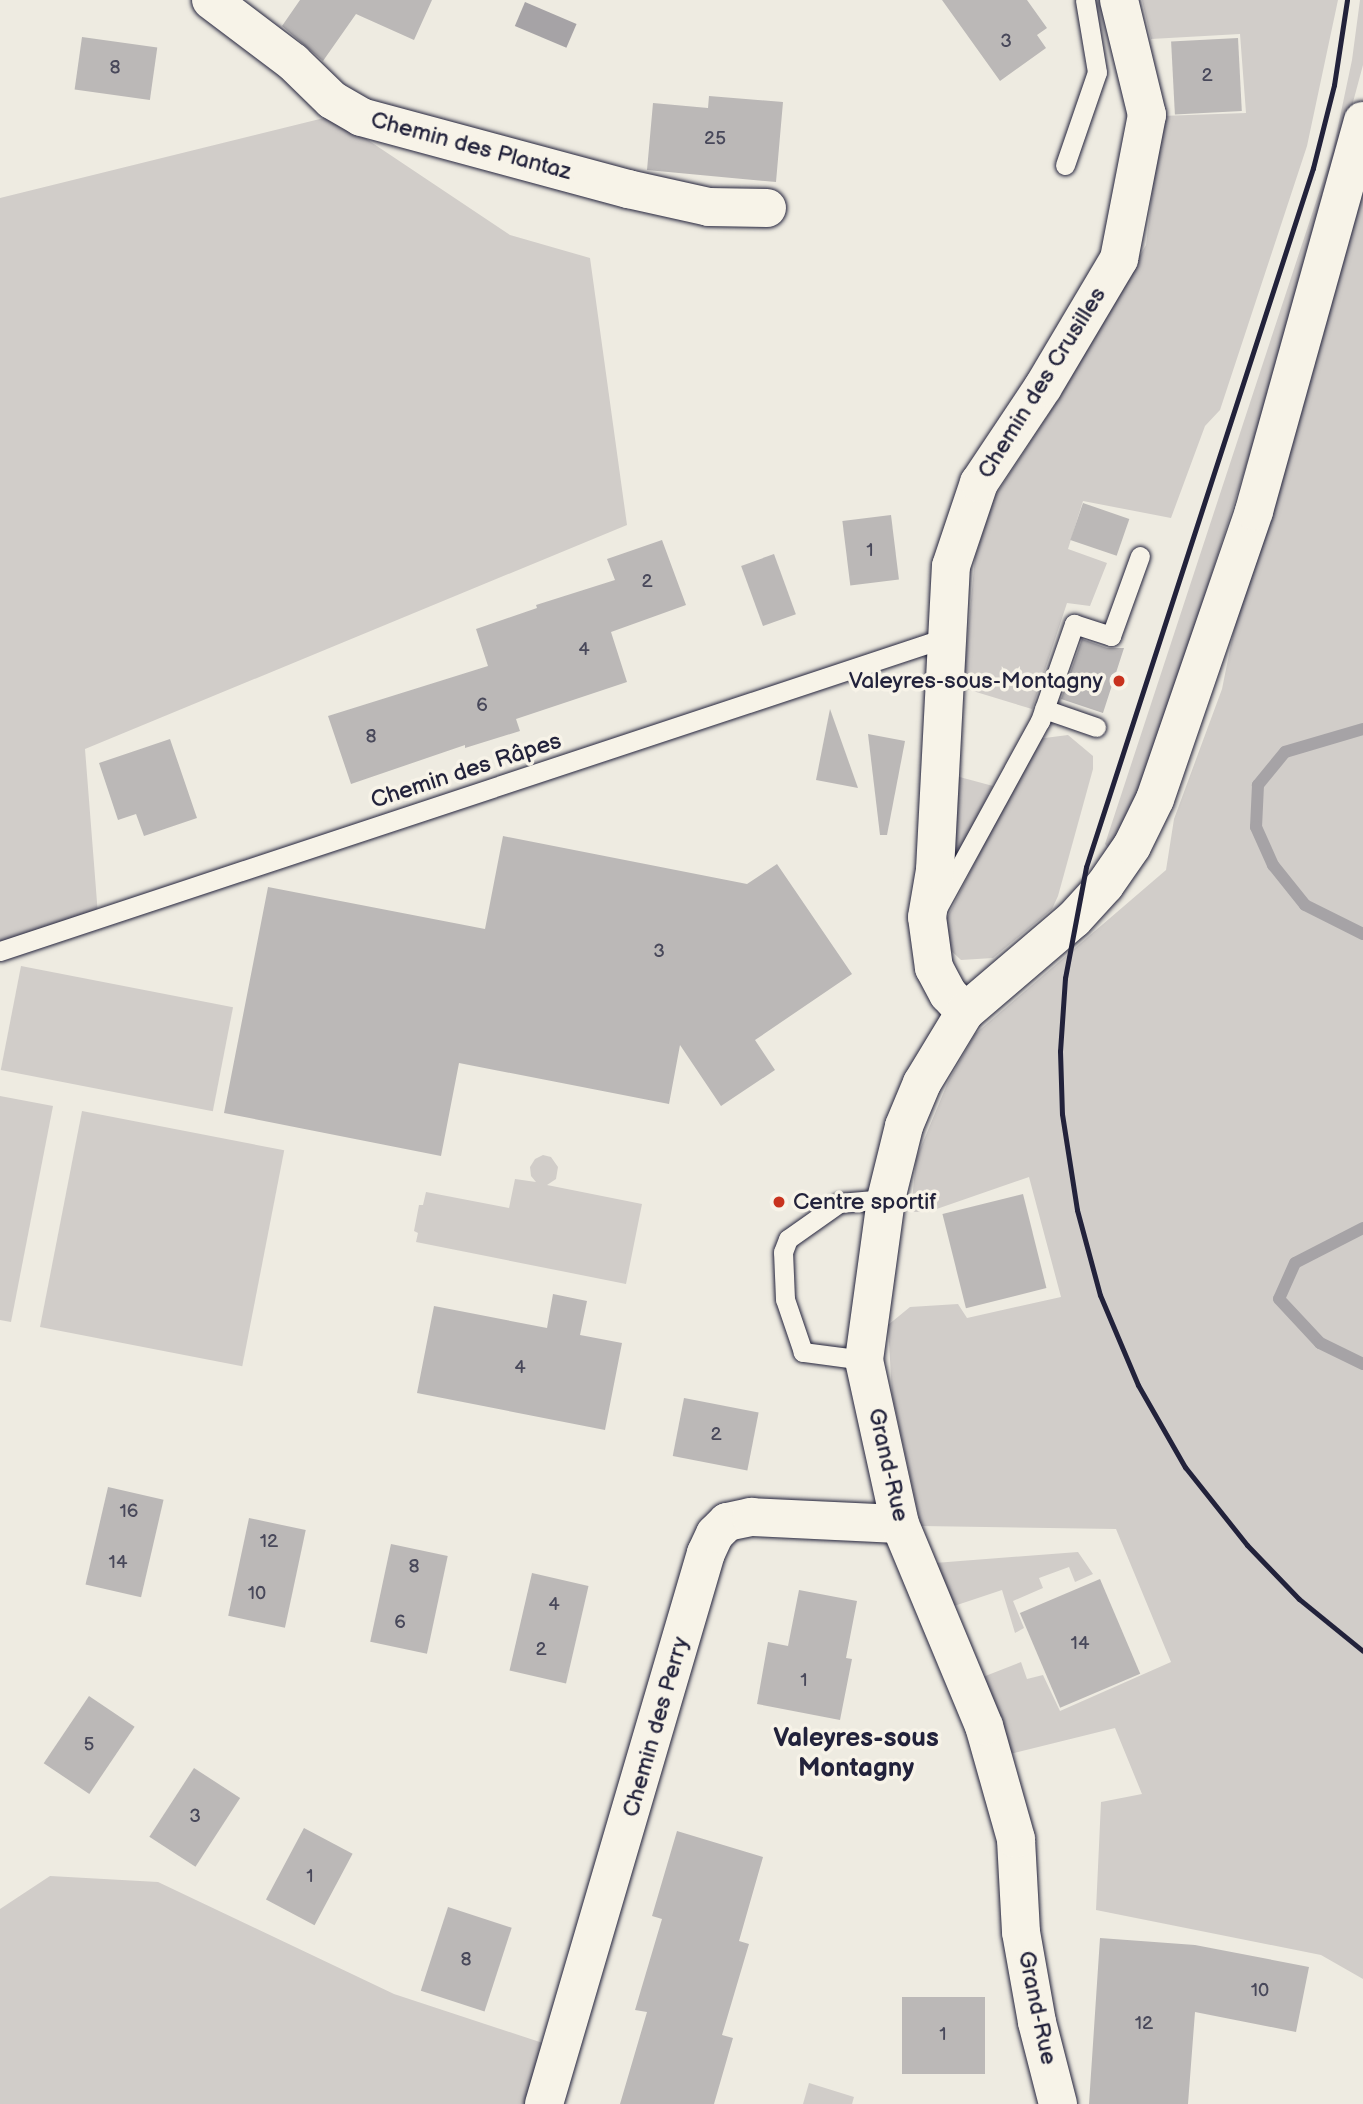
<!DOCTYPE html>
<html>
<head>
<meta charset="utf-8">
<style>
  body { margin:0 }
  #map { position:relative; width:1363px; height:2104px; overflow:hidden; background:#eeebe1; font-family:"Balsamiq Sans",sans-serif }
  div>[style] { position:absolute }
  .green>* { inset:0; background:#d1cdc9; transform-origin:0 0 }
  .water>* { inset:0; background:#a6a3a6; transform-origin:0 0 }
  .stream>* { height:12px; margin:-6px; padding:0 6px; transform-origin:6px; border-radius:6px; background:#a6a3a6 }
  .building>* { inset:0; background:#bbb8b7; transform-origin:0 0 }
  .roads { filter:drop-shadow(0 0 2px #22223b) drop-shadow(0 0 2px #22223b) }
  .service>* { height:19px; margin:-9.5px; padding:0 9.5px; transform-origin:9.5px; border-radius:9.5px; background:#f7f3e8 }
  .minor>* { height:38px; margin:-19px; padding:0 19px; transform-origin:19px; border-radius:19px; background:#f7f3e8 }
  .tertiary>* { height:38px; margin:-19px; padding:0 19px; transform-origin:19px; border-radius:19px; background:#f7f3e8 }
  .rail>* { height:5px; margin:-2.5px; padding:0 2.5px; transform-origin:2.5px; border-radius:2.5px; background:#22223b }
  .dots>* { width:19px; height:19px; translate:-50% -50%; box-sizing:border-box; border:4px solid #f7f3e8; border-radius:50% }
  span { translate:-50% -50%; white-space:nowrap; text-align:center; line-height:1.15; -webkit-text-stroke:7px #f7f3e8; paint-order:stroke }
  .number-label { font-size:19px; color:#48485a }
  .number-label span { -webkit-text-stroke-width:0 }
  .street-label { font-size:23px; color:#22223b }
  .poi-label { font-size:23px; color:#22223b }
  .right { translate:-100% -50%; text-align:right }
  .left { translate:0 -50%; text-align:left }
  .quarter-label { font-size:26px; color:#22223b; font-weight:700 }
</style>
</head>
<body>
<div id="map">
  <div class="green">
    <i style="clip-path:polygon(1142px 0,1338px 0,1307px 146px,1220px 410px,1205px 426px,1171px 518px,1083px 501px,1068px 549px,1107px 563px,1090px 606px,1067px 603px,1032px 709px,963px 688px,975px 557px,995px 496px,1058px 400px,1146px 245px,1161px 116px,1246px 113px,1240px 34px,1151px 39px)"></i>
    <i style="clip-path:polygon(1360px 0,1363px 0,1363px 65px,1306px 277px,1142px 793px,1111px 852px,1105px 844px,1333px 150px,1352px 60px)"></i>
    <i style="clip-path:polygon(332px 116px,510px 235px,590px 258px,627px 525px,85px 749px,98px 915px,0 948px,0 198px)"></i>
    <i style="clip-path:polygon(1363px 135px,1363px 1979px,1321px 1955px,1096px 1910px,1101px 1802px,1142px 1794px,1115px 1728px,998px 1757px,970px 1682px,1021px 1662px,1027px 1679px,1043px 1675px,1060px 1711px,1171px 1662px,1116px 1529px,921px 1526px,892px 1394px,888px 1325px,910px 1307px,958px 1304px,967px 1318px,1061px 1297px,1029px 1177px,928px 1212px,911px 1212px,916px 1159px,948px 1082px,975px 1034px,1166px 870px,1174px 819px,1222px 689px,1258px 511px)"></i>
    <i style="clip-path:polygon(1068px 735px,1093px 756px,1093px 769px,1058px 896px,1052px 909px,993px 958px,961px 960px,943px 943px,946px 920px,1037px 739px)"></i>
    <i style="clip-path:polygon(956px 776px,993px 786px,950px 869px)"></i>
    <i style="left:21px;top:966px;width:216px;height:106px;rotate:11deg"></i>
    <i style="clip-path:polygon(0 1096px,53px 1106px,11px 1322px,0 1320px)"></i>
    <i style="left:82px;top:1111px;width:206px;height:220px;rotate:11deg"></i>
    <i style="clip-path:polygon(543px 1155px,551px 1157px,558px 1167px,556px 1179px,547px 1185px,642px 1204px,626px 1284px,416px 1242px,418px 1233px,414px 1231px,419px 1205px,423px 1205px,426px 1192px,509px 1208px,515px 1179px,536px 1182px,531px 1176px,530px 1167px,535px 1159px)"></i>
    <i style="clip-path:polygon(1078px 1552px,1093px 1574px,1075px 1582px,1069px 1567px,1039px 1578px,1043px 1588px,1013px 1601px,1024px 1628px,1015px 1633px,1002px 1590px,942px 1610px,922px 1564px)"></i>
    <i style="clip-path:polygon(50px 1876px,158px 1882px,394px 1994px,555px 2047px,539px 2104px,0 2104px,0 1909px)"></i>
    <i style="clip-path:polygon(809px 2083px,854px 2097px,852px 2104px,803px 2104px)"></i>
  </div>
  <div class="water">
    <i style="left:525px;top:2px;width:56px;height:26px;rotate:23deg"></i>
  </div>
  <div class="stream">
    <i style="left:1363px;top:729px;width:81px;rotate:163.6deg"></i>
    <i style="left:1285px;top:752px;width:43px;rotate:129.3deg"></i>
    <i style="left:1258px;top:785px;width:42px;rotate:92.7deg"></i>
    <i style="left:1256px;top:827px;width:42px;rotate:65.9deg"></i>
    <i style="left:1273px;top:865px;width:51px;rotate:51.3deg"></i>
    <i style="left:1305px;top:905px;width:65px;rotate:26.6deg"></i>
    <i style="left:1363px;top:1228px;width:76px;rotate:152.8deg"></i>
    <i style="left:1295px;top:1263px;width:39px;rotate:114deg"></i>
    <i style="left:1279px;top:1299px;width:60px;rotate:47deg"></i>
    <i style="left:1320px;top:1343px;width:48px;rotate:26deg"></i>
  </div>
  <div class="building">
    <i style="clip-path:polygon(300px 0,432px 0,414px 40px,356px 14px,323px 61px,282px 26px)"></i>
    <i style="clip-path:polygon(942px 0,1027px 0,1047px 28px,1037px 35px,1046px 48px,1000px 81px)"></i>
    <i style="left:82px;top:37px;width:76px;height:53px;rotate:8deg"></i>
    <i style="left:1238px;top:38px;width:73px;height:67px;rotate:87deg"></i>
    <i style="clip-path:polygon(709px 96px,783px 102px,776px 182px,647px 170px,653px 103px,708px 108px)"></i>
    <i style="left:1083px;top:503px;width:49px;height:39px;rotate:19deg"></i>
    <i style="left:891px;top:515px;width:65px;height:49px;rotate:83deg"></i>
    <i style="clip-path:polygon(662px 540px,686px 605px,611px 632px,627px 682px,516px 719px,520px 731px,465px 748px,465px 745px,351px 784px,328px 716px,488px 666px,476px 629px,537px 608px,536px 605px,615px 580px,607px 559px)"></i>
    <i style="left:774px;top:554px;width:64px;height:35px;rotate:70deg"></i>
    <i style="clip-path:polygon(1082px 639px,1107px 648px,1124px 648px,1103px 713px,1061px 699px)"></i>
    <i style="clip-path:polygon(830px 709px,858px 788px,816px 780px)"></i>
    <i style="clip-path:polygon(868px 734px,905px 741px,887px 835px,880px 835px)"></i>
    <i style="clip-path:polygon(170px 739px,197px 818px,144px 836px,136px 814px,118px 820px,99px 763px)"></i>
    <i style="clip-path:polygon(503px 836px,747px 884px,777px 864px,852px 974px,755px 1040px,775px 1070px,721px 1106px,680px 1045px,669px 1104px,459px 1063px,441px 1156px,224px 1113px,268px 887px,485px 929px)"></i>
    <i style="left:1023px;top:1194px;width:97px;height:83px;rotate:76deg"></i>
    <i style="clip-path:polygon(553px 1294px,587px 1301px,580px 1335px,622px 1343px,605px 1430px,417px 1393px,434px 1306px,547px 1328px)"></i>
    <i style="left:684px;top:1398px;width:76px;height:59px;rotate:11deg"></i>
    <i style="left:108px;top:1487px;width:57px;height:100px;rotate:13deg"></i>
    <i style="left:249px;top:1518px;width:58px;height:100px;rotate:12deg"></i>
    <i style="left:391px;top:1544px;width:58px;height:100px;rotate:12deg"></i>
    <i style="left:532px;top:1573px;width:58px;height:100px;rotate:13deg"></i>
    <i style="left:1100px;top:1579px;width:103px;height:87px;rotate:67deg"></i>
    <i style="clip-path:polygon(799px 1590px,857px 1601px,846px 1658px,852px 1659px,840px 1720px,757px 1704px,768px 1642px,788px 1646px)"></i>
    <i style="left:89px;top:1696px;width:55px;height:81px;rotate:34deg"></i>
    <i style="left:194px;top:1768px;width:55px;height:82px;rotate:33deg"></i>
    <i style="left:304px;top:1828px;width:55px;height:81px;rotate:28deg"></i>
    <i style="clip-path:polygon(677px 1831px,763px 1857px,739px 1941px,749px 1944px,722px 2035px,733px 2038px,714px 2104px,620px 2104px,647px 2012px,635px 2010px,662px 1919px,652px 1916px)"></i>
    <i style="left:448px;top:1907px;width:67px;height:88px;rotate:18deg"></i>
    <i style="clip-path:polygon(1100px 1938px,1195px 1945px,1309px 1967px,1296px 2032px,1195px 2012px,1188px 2104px,1089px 2104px)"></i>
    <i style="left:902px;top:1997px;width:83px;height:77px"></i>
  </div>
  <div class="roads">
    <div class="service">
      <i style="left:1065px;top:165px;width:98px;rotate:-71deg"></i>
      <i style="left:1097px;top:72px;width:73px;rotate:-99.5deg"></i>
      <i style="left:1044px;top:709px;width:55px;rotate:19.1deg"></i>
      <i style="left:938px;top:907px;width:212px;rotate:-61.3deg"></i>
      <i style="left:1040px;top:721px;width:103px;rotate:-70.7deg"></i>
      <i style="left:1074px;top:624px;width:39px;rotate:18deg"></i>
      <i style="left:1111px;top:636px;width:85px;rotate:-70.1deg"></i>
      <i style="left:0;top:951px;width:999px;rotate:-18.33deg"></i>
      <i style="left:864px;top:1360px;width:62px;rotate:-172.5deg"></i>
      <i style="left:803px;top:1352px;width:56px;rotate:-108.8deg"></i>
      <i style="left:785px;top:1299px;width:47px;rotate:-92.4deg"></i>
      <i style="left:783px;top:1252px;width:14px;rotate:-69deg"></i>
      <i style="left:788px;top:1239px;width:62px;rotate:-35.2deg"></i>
      <i style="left:839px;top:1203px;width:47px;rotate:-4.9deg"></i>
    </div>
    <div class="minor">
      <i style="left:211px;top:0;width:103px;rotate:37.1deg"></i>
      <i style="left:293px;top:62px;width:54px;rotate:44.3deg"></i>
      <i style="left:332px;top:100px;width:34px;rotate:30deg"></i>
      <i style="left:361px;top:117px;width:277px;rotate:15.1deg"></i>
      <i style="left:628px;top:189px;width:83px;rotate:12.5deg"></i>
      <i style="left:709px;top:207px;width:58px;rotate:1deg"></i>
      <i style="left:965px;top:1012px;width:25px;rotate:-133deg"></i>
      <i style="left:948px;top:994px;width:30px;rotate:-118deg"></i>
      <i style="left:934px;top:968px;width:51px;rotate:-97.8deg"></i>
      <i style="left:927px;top:917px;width:48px;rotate:-80.3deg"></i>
      <i style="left:935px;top:870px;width:304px;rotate:-87deg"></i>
      <i style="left:951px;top:566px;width:88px;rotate:-71.4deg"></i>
      <i style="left:979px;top:483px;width:115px;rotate:-56.3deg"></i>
      <i style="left:1043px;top:387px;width:149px;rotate:-59.3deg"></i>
      <i style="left:1119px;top:259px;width:147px;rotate:-79deg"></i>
      <i style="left:1147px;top:115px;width:118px;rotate:-103.7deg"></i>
      <i style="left:544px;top:2104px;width:574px;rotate:-73.62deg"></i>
      <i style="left:706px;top:1553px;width:21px;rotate:-65deg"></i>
      <i style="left:715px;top:1534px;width:17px;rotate:-45deg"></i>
      <i style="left:727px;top:1522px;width:25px;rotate:-12deg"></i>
      <i style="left:751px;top:1517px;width:149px;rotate:2.7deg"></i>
    </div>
    <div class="tertiary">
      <i style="left:1058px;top:2104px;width:85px;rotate:-104.4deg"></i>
      <i style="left:1037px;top:2022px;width:91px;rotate:-100.1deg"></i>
      <i style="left:1021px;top:1932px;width:93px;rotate:-93.1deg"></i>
      <i style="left:1016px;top:1839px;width:117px;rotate:-105.8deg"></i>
      <i style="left:984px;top:1726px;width:219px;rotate:-112.6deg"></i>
      <i style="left:900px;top:1524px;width:168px;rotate:-102.4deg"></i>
      <i style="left:864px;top:1360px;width:162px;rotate:-82.2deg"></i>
      <i style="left:886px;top:1199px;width:75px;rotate:-76.1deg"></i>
      <i style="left:904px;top:1126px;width:47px;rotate:-67.3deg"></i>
      <i style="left:922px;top:1083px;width:83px;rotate:-58.8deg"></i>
      <i style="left:965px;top:1012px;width:143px;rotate:-40.5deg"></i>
      <i style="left:1074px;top:919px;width:46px;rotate:-47.6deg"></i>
      <i style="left:1105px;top:885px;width:47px;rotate:-55.3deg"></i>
      <i style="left:1132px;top:846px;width:52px;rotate:-63.9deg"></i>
      <i style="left:1155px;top:799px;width:305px;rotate:-71deg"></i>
      <i style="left:1254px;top:511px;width:405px;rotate:-74.4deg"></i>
    </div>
  </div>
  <div class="rail">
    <i style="left:1347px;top:0;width:86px;rotate:98.7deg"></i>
    <i style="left:1334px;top:85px;width:86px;rotate:104.2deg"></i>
    <i style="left:1313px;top:168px;width:735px;rotate:107.99deg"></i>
    <i style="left:1086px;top:867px;width:113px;rotate:100.7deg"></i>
    <i style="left:1065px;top:978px;width:73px;rotate:93.9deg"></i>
    <i style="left:1060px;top:1051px;width:63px;rotate:88.2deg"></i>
    <i style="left:1062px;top:1114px;width:97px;rotate:81.1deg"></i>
    <i style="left:1077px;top:1210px;width:88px;rotate:74.9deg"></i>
    <i style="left:1100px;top:1295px;width:98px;rotate:67.1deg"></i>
    <i style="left:1138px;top:1385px;width:95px;rotate:60.2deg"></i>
    <i style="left:1185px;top:1467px;width:100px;rotate:51.5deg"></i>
    <i style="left:1247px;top:1545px;width:75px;rotate:46.1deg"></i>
    <i style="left:1299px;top:1599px;width:82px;rotate:39.1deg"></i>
  </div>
  <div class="dots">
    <i style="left:1119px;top:681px;background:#c8321e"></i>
    <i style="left:779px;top:1202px;background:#c8321e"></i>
  </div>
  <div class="number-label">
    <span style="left:1006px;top:42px">3</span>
    <span style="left:115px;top:68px">8</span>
    <span style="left:1207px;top:76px">2</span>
    <span style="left:715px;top:139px">25</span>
    <span style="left:870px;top:551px">1</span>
    <span style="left:647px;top:582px">2</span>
    <span style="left:584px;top:650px">4</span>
    <span style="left:482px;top:706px">6</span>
    <span style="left:371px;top:737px">8</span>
    <span style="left:659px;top:952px">3</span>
    <span style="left:520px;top:1368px">4</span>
    <span style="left:716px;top:1435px">2</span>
    <span style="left:129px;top:1512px">16</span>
    <span style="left:269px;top:1542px">12</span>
    <span style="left:118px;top:1563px">14</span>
    <span style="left:414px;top:1567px">8</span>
    <span style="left:257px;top:1594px">10</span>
    <span style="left:554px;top:1605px">4</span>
    <span style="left:400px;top:1623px">6</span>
    <span style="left:1080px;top:1644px">14</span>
    <span style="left:541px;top:1650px">2</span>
    <span style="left:804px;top:1681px">1</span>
    <span style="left:89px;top:1745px">5</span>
    <span style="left:195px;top:1817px">3</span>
    <span style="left:310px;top:1877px">1</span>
    <span style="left:466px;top:1960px">8</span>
    <span style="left:1260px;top:1991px">10</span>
    <span style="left:1144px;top:2024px">12</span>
    <span style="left:943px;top:2035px">1</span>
  </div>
  <div class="street-label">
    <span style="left:471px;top:146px;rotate:15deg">Chemin des Plantaz</span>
    <span style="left:1042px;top:383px;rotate:-58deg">Chemin des Crusilles</span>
    <span style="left:466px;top:771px;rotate:-18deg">Chemin des Râpes</span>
    <span style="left:888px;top:1465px;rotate:77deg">Grand-Rue</span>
    <span style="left:656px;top:1727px;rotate:-74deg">Chemin des Perry</span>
    <span style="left:1037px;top:2008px;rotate:78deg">Grand-Rue</span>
  </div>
  <div class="poi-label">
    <span class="right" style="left:1103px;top:681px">Valeyres-sous-Montagny</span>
    <span class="left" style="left:793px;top:1202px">Centre sportif</span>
  </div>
  <div class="quarter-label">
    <span style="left:856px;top:1754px">Valeyres-sous<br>Montagny</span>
  </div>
</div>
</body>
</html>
